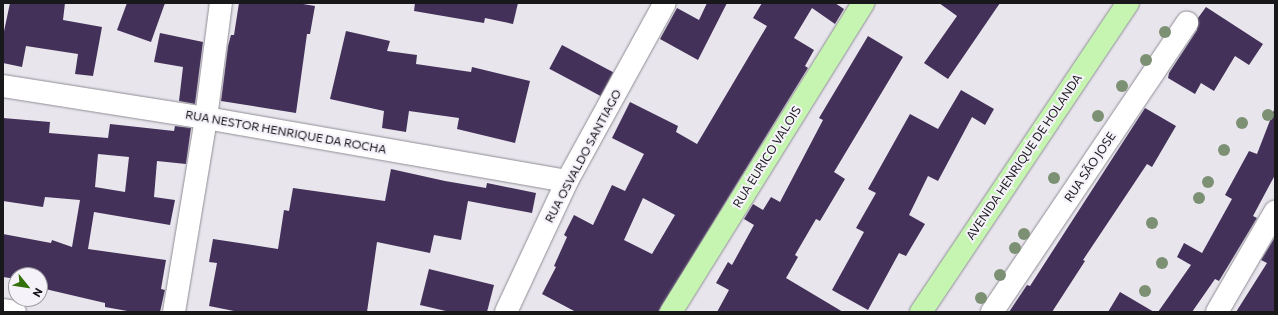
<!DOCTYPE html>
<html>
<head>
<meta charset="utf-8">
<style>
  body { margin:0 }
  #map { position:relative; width:1278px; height:315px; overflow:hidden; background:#e8e5ed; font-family:Commissioner,sans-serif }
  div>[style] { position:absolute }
  .building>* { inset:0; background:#433159; transform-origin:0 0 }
  .roads { filter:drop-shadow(0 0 1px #908d95) drop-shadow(0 0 1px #908d95) }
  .minor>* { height:22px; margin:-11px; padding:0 11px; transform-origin:11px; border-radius:11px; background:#fff }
  .major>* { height:22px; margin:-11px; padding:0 11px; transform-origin:11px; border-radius:11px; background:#c5f5b1 }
  .trees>* { width:12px; height:12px; margin:-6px; border-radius:50%; background:#7c9173 }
  span { translate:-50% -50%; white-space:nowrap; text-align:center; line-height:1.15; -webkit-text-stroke:4px #f5f2fa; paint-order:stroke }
  .street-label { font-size:12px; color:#18171a }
  .frame { position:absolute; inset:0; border:4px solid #18171a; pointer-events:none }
  .north { position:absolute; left:8px; top:267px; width:40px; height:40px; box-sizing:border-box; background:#f5f2fa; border:1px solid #9d9aa0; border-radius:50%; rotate:120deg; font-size:11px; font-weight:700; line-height:16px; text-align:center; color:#18171a }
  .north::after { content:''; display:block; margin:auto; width:14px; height:18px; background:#327109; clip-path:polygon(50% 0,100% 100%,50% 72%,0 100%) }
</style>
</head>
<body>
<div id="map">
  <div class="building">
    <i style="clip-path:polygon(10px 3px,65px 3px,63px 20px,102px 27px,93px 76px,75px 74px,78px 54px,26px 46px,22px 67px,3px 63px,3px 36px)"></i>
    <i style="clip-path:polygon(127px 3px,165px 3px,151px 42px,117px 30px)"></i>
    <i style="clip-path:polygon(239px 3px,297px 3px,315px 6px,310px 34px,307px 34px,296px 113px,221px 101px,228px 46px,231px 35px,234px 35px)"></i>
    <i style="clip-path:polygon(415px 3px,518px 3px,513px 24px,485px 18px,484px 23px,414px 11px)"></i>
    <i style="clip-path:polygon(707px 3px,727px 3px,698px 60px,660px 39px,677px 8px,699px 20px)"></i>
    <i style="clip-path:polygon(evenodd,762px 3px,835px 3px,844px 9px,835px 24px,812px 8px,794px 38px,814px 50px,805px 66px,808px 68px,658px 312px,576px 312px,542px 294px,556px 267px,554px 266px,567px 237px,564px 235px,574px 215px,593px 225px,612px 185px,625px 191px,644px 154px,612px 138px,630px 102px,678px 126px,676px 132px,697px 144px,767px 26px,753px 18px,762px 3px,643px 198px,675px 215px,652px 254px,624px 240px,643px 198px)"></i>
    <i style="clip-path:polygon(939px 3px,1000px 3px,948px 79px,924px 63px,957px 16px)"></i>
    <i style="clip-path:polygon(1206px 7px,1263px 44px,1249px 65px,1235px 56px,1214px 91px,1201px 83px,1195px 94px,1168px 78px,1169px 73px,1197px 30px,1198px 18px)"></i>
    <i style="clip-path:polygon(346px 31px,390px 41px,387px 51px,417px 55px,416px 64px,471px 72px,472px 67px,530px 81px,515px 143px,457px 129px,459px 118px,409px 111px,406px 132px,382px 128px,384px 111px,330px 99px)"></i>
    <i style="clip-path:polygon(160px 33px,203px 42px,195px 104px,179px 101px,183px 67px,154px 62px)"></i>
    <i style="clip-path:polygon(868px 36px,903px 57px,834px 172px,845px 179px,820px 221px,816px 219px,795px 255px,798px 257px,786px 278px,843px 312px,717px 312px,729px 290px,716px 283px,728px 262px,732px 265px,754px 225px,744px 219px,753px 204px,763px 210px,771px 197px,780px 202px,823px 120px,819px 118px)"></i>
    <i style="left:562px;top:45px;width:58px;height:27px;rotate:28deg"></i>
    <i style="clip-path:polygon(961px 90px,994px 109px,985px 125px,972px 117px,938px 181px,928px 176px,909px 215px,925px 224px,906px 256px,899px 253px,868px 310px,832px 290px,864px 232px,856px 228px,876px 193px,868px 189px,910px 114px,938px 129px)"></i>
    <i style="clip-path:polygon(1145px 108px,1176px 126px,1152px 167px,1147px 164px,1083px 260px,1085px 261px,1052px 312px,1009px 312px,1027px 285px,1030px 286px)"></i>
    <i style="clip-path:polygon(1274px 110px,1275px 175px,1253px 216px,1257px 218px,1219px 281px,1215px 279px,1192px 312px,1158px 312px,1191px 265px,1177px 257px,1184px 243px,1202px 253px,1232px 199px,1225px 195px,1249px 151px,1257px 154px)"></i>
    <i style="clip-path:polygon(evenodd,3px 118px,50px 122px,49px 133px,108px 138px,110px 124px,174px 131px,175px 126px,191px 128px,186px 164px,157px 161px,154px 197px,175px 200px,170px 225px,94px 212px,88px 249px,166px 260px,161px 289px,165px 290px,160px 312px,133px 312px,105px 307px,105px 303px,41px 288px,40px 275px,16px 275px,16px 279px,3px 277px,3px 234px,51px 243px,52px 240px,72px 247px,80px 200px,45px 197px,43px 207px,3px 201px,3px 118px,98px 154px,129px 157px,125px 192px,95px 187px,98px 154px)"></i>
    <i style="clip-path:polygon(391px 169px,445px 181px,486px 188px,487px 183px,536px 193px,532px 213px,468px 201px,461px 240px,434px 235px,430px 253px,377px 242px,367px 312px,239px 312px,209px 306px,217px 263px,209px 262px,213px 239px,278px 249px,284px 210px,289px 211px,293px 188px,385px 201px)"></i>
    <i style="clip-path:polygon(1275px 237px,1275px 312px,1236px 312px,1267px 263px,1261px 260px)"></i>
    <i style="clip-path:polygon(429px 269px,494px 285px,487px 312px,450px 312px,420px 305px)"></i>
    <i style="clip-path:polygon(1120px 292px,1154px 312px,1108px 312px)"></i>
  </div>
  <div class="roads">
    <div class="minor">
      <i style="left:3px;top:86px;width:206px;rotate:9deg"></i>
      <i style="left:206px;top:118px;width:366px;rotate:9.9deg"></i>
      <i style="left:3px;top:310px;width:12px;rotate:9deg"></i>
      <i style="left:174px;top:312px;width:197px;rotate:-80.6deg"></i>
      <i style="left:206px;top:118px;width:116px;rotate:-82.6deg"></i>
      <i style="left:506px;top:312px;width:145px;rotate:-65deg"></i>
      <i style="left:567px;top:181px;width:203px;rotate:-61.2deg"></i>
      <i style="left:992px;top:312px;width:349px;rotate:-56deg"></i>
      <i style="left:1217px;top:312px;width:116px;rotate:-59.9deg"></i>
    </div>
    <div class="major">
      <i style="left:671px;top:312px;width:364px;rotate:-58.1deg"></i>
      <i style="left:921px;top:312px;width:372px;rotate:-56.2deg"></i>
    </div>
  </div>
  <div class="trees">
    <i style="left:1165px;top:32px"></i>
    <i style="left:1146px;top:60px"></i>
    <i style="left:1122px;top:86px"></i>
    <i style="left:1268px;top:115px"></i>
    <i style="left:1098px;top:116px"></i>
    <i style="left:1242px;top:123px"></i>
    <i style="left:1224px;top:150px"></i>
    <i style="left:1054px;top:178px"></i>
    <i style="left:1208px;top:182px"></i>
    <i style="left:1199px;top:198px"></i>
    <i style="left:1152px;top:223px"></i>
    <i style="left:1024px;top:234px"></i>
    <i style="left:1015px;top:248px"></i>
    <i style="left:1162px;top:263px"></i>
    <i style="left:1000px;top:275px"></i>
    <i style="left:1145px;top:291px"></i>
    <i style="left:981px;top:298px"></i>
  </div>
  <div class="street-label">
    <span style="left:286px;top:132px;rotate:10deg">RUA NESTOR HENRIQUE DA ROCHA</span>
    <span style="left:583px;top:156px;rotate:-62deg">RUA OSVALDO SANTIAGO</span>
    <span style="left:767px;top:157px;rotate:-58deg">RUA EURICO VALOIS</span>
    <span style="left:1024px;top:157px;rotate:-56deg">AVENIDA HENRIQUE DE HOLANDA</span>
    <span style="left:1090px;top:167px;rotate:-56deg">RUA SÃO JOSE</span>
  </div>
  <div class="frame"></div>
  <div class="north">N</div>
</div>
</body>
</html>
